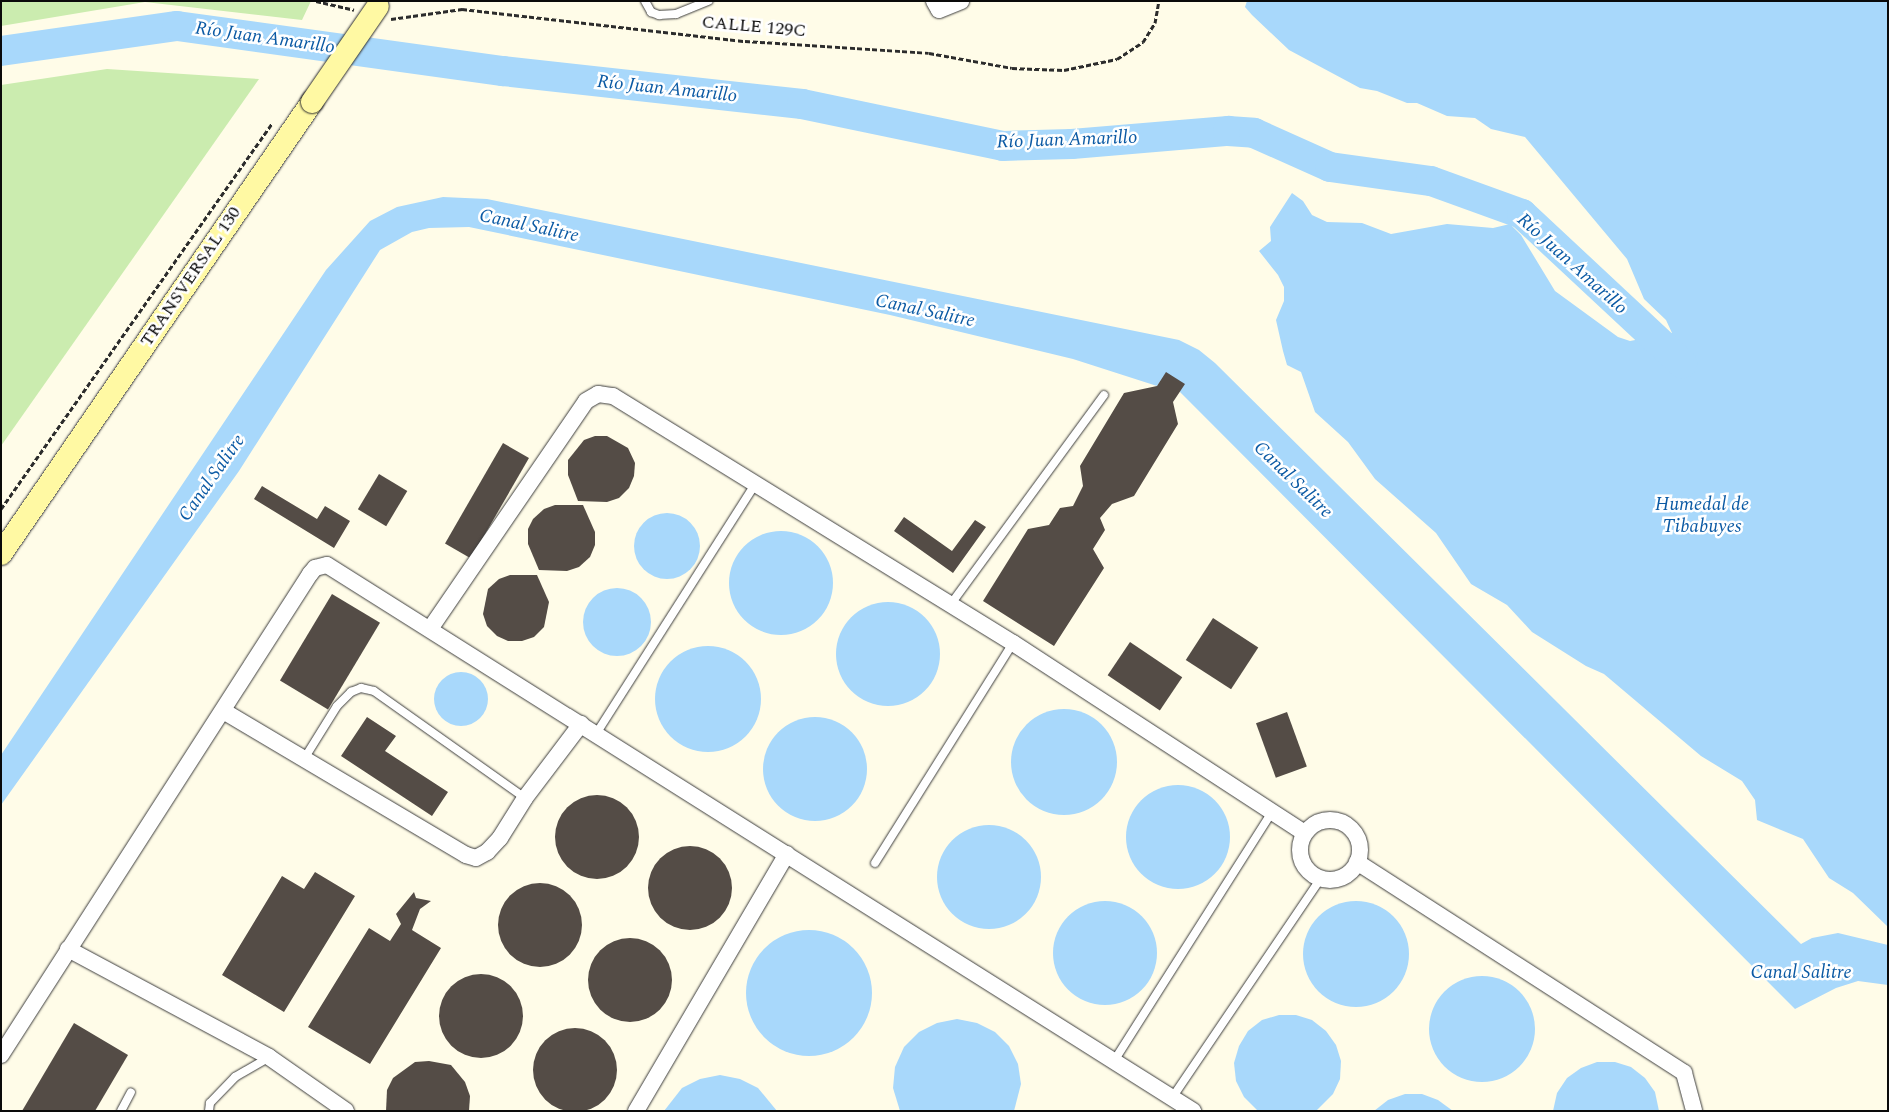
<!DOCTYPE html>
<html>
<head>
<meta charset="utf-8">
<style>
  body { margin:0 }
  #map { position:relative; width:1889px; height:1112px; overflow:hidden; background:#fffce8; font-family:Spectral,serif }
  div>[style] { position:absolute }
  .green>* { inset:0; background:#cbecaf }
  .water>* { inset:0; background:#a8d8fb }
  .round { border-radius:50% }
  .river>* { height:30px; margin:-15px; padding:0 15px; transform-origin:15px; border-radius:15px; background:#a8d8fb }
  .building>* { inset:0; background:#544c46; transform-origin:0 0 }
  .path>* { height:3px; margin-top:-1.5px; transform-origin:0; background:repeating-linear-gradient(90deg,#2c2c2c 0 5px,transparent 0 7.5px) }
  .roads { filter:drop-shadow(0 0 1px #3d3d3d) drop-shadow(0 0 1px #3d3d3d) }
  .lane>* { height:8px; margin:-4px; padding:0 4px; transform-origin:4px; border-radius:4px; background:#fff }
  .street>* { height:16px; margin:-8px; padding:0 8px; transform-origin:8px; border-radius:8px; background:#fff }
  .street>.ring { margin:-8px; padding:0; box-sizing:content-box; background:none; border:16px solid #fff; border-radius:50% }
  .secondary>* { height:22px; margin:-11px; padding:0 11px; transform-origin:11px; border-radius:11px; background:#fff9a3 }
  .bridges { filter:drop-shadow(0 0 1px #2c2c2c) drop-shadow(0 0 1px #2c2c2c) }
  .secondary-bridge>* { height:22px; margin:-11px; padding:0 11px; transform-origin:11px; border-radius:11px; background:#fff9a3 }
  span { translate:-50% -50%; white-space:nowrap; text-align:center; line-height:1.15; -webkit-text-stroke:5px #fff; paint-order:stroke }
  .street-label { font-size:18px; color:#0a0a0a }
  .water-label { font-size:19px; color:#0b5aa4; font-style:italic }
  .frame { position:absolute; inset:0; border:2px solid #0a0a0a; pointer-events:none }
</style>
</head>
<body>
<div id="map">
  <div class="green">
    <i style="clip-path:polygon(1px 1px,311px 1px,302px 20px,145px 2px,1px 26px)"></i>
    <i style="clip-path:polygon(107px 69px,259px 79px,1px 446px,1px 85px)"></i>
  </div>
  <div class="water">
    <i style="clip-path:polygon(1247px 1px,1888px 1px,1888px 927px,1853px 893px,1829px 878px,1803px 839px,1757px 820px,1755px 800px,1742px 781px,1701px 756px,1604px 674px,1586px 666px,1532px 632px,1507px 605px,1471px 584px,1436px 533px,1375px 479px,1348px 442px,1315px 412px,1301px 372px,1287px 365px,1283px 351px,1276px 320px,1284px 301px,1284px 287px,1278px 275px,1259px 251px,1271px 241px,1270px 227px,1292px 193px,1303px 201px,1312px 215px,1327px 222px,1362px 223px,1391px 234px,1447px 224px,1493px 228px,1510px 224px,1521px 235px,1555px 291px,1618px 337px,1630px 341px,1672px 333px,1666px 320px,1644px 299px,1627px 259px,1525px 137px,1491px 129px,1475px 118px,1447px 116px,1417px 103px,1407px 103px,1377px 91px,1360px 88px,1289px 50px,1252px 15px,1245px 7px)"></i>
    <i style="clip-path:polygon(443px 197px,487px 199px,1179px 340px,1199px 350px,1215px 363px,1801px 944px,1812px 938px,1838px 933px,1888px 945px,1888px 985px,1858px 981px,1836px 988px,1795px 1009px,1180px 392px,1166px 373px,1157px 386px,1073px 359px,890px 315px,469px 227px,429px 228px,412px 232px,380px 250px,239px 471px,1px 805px,1px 755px,326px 270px,370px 221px,397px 207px)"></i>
    <i class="round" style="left:634px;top:513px;width:66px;height:66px"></i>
    <i class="round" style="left:729px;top:531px;width:104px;height:104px"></i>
    <i class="round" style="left:583px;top:588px;width:68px;height:68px"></i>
    <i class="round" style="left:836px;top:602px;width:104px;height:104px"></i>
    <i class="round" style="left:655px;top:646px;width:106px;height:106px"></i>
    <i class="round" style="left:434px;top:672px;width:54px;height:54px"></i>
    <i class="round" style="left:1011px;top:709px;width:106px;height:106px"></i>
    <i class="round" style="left:763px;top:717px;width:104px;height:104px"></i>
    <i class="round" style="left:1126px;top:785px;width:104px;height:104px"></i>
    <i class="round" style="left:937px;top:825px;width:104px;height:104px"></i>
    <i class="round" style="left:1053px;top:901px;width:104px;height:104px"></i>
    <i class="round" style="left:1303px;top:901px;width:106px;height:106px"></i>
    <i class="round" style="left:746px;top:930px;width:126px;height:126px"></i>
    <i class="round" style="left:1429px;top:976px;width:106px;height:106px"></i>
    <i style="clip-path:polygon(1279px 1015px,1296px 1015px,1312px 1020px,1326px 1031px,1336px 1045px,1341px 1061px,1340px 1079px,1333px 1094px,1316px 1111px,1258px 1111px,1244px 1097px,1236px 1081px,1234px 1063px,1239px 1046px,1248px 1031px,1262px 1020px)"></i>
    <i style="clip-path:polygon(957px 1019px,977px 1023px,995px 1032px,1009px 1046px,1018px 1064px,1021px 1084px,1014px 1111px,900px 1111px,893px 1088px,895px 1067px,904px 1047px,919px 1032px,937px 1023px)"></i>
    <i style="clip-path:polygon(1597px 1062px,1615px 1062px,1631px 1067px,1645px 1078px,1655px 1092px,1659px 1111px,1553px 1111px,1557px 1093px,1567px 1078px,1581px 1068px)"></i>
    <i style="clip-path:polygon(720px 1075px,740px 1079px,758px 1088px,777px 1111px,664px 1111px,682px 1088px,700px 1079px)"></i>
    <i style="clip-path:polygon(1405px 1094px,1422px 1094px,1438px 1100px,1453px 1111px,1374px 1111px,1388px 1100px)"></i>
  </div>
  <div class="river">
    <i style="left:1px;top:51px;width:178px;rotate:-8.1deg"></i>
    <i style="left:177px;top:26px;width:329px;rotate:7.9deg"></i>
    <i style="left:503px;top:71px;width:301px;rotate:6.3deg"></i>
    <i style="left:802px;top:104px;width:205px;rotate:11.8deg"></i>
    <i style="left:1003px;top:146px;width:69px;rotate:-1.7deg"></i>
    <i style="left:1072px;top:144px;width:157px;rotate:-4.8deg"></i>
    <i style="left:1228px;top:131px;width:26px;rotate:4deg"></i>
    <i style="left:1254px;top:133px;width:83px;rotate:24.1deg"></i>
    <i style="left:1330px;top:167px;width:102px;rotate:7.9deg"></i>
    <i style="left:1431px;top:181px;width:97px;rotate:19.9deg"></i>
    <i style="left:1522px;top:214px;width:219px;rotate:43deg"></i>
  </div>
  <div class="building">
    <i style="clip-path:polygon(1166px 372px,1185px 384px,1173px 402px,1178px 424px,1134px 496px,1112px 504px,1100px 518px,1105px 530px,1093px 549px,1104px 568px,1054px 646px,983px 601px,1028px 529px,1049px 525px,1060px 508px,1073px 506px,1083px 486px,1080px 466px,1124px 393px,1157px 386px)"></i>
    <i style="clip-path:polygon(595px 436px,607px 436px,628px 448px,635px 463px,634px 476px,629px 488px,619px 498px,607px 502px,578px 501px,568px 475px,568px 460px,584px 440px)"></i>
    <i style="left:503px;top:443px;width:30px;height:116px;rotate:30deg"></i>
    <i style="left:379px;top:474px;width:33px;height:41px;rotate:31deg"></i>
    <i style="clip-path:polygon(262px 486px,317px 519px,325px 506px,350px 521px,334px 548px,254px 499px)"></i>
    <i style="clip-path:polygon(555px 505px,583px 505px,595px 532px,595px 545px,590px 557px,579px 567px,567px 571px,539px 570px,528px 544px,528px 529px,533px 519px,544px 509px)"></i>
    <i style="clip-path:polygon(904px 517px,952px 551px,975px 520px,986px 527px,953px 573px,894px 531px)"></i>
    <i style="clip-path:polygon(510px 575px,537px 575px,549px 602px,544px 627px,534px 637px,522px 641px,508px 641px,497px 636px,487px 626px,483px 614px,488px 589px,499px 579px)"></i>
    <i style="left:332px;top:594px;width:56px;height:101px;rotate:31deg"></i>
    <i style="left:1213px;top:618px;width:54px;height:50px;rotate:33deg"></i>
    <i style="left:1130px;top:642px;width:63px;height:40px;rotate:34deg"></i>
    <i style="left:1287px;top:712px;width:58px;height:33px;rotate:70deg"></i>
    <i style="clip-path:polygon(367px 717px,396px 736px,385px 751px,448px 792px,432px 816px,341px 756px)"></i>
    <i class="round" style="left:555px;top:795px;width:84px;height:84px"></i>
    <i class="round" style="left:648px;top:846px;width:84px;height:84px"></i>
    <i style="clip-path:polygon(315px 872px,355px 896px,284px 1012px,222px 975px,282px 876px,304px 889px)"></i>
    <i class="round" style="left:498px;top:883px;width:84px;height:84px"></i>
    <i style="clip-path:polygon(414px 892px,416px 898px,431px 901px,420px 909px,412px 930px,441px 948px,370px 1064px,308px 1027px,369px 928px,390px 941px,401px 924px,396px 914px)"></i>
    <i class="round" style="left:588px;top:938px;width:84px;height:84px"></i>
    <i class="round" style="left:439px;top:974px;width:84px;height:84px"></i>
    <i style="clip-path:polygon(74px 1023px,128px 1055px,95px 1111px,22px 1111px)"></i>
    <i class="round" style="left:533px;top:1028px;width:84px;height:84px"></i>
    <i style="clip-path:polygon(429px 1061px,451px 1065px,465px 1082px,470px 1096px,469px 1111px,386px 1111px,387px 1090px,393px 1078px,415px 1062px)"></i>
  </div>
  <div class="path">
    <i style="left:316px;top:1px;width:39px;rotate:13deg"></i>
    <i style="left:391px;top:19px;width:72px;rotate:-8deg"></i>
    <i style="left:462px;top:9px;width:285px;rotate:6.5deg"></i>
    <i style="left:745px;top:41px;width:184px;rotate:3.7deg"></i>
    <i style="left:929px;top:53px;width:84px;rotate:10.2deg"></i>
    <i style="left:1012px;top:68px;width:52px;rotate:2.2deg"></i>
    <i style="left:1064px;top:70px;width:54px;rotate:-11.7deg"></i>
    <i style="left:1117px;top:59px;width:31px;rotate:-33deg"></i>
    <i style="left:1143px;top:42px;width:22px;rotate:-58deg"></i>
    <i style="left:1155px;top:23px;width:22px;rotate:-80deg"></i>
    <i style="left:1px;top:509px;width:472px;rotate:-54.9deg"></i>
  </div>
  <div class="roads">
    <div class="lane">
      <i style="left:645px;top:1px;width:13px;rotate:61deg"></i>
      <i style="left:651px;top:12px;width:9px;rotate:21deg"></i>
      <i style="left:659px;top:15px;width:17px;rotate:-3deg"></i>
      <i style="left:676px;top:14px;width:35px;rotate:-22deg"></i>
      <i style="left:951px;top:604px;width:259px;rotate:-53.8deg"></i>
      <i style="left:596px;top:734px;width:296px;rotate:-57.5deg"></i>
      <i style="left:304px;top:759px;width:62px;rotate:-58.1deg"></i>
      <i style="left:337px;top:706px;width:20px;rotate:-45deg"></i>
      <i style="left:351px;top:692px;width:11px;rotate:-22deg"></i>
      <i style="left:361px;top:688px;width:13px;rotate:13deg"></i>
      <i style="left:374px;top:691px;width:185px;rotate:35.3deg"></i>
      <i style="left:875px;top:863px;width:260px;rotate:-57.9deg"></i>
      <i style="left:1114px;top:1061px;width:295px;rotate:-57.6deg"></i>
      <i style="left:1172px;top:1098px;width:264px;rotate:-55.9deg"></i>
      <i style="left:121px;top:1111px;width:21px;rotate:-62deg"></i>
      <i style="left:209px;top:1111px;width:8px;rotate:-83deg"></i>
      <i style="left:210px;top:1103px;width:36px;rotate:-46deg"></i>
      <i style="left:235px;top:1077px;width:39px;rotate:-30deg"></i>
    </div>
    <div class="street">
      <i style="left:934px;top:1px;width:10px;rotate:61deg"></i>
      <i style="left:939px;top:10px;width:24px;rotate:-22deg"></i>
      <i style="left:430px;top:629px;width:276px;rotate:-55.6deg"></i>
      <i style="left:586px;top:401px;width:14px;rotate:-30deg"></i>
      <i style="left:598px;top:394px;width:15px;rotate:8deg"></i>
      <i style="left:613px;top:396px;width:470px;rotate:31.7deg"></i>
      <i style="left:1013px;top:643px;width:348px;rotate:33.1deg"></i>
      <i style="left:225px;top:712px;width:280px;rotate:30.7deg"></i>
      <i style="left:466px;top:855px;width:10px;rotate:17deg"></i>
      <i style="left:476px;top:858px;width:13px;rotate:-29deg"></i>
      <i style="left:487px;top:852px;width:19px;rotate:-47deg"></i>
      <i style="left:500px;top:838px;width:47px;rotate:-58deg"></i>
      <i style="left:525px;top:798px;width:93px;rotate:-52.9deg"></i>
      <i class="ring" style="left:1300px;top:820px;width:44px;height:44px"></i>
      <i style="left:1357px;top:862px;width:389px;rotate:32.8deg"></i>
      <i style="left:1684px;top:1073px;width:39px;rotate:75deg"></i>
      <i style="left:68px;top:949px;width:228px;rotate:28.2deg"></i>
      <i style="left:269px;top:1057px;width:94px;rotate:35deg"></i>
      <i style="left:1px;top:1055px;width:572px;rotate:-57.28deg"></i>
      <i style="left:310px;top:574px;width:8px;rotate:-50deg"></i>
      <i style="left:315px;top:568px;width:12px;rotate:-14deg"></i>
      <i style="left:327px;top:565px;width:1024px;rotate:32.23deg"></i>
      <i style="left:636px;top:1111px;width:298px;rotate:-59.6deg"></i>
    </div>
    <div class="secondary">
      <i style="left:1px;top:554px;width:549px;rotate:-55.47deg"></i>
    </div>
  </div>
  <div class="bridges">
    <div class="secondary-bridge">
      <i style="left:312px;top:102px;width:116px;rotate:-55.5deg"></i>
    </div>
  </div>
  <div class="street-label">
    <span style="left:754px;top:27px;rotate:5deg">CALLE 129C</span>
    <span style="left:191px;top:277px;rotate:-56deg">TRANSVERSAL 130</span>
  </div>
  <div class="water-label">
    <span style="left:265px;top:38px;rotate:8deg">Río Juan Amarillo</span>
    <span style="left:667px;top:89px;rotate:6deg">Río Juan Amarillo</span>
    <span style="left:1067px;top:140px;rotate:-2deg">Río Juan Amarillo</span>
    <span style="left:529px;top:226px;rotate:12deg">Canal Salitre</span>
    <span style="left:1572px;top:264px;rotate:42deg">Río Juan Amarillo</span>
    <span style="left:925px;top:311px;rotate:12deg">Canal Salitre</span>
    <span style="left:212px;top:478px;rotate:-55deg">Canal Salitre</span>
    <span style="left:1293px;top:480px;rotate:44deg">Canal Salitre</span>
    <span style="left:1702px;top:516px">Humedal de<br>Tibabuyes</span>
    <span style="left:1801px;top:973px">Canal Salitre</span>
  </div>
  <div class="frame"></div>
</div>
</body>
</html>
